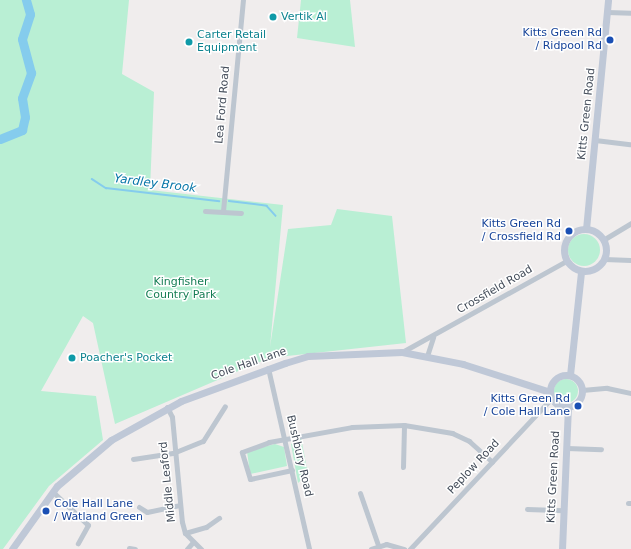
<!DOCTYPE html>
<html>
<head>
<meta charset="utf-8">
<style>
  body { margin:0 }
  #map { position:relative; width:631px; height:549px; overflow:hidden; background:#f0eded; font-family:"DejaVu Sans",sans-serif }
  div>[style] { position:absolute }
  .green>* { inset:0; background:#b9efd4 }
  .round { border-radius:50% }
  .stream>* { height:1.5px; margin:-0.75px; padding:0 0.75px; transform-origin:0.75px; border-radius:0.75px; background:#85cced }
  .river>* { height:9px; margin:-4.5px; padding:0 4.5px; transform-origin:4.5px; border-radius:4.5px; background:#85cced }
  .street>* { height:5px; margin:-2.5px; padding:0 2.5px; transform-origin:2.5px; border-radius:2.5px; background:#bdc6d0 }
  .secondary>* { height:7px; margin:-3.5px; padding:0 3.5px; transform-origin:3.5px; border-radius:3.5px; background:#bfc8d7 }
  .secondary>.ring { margin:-3.5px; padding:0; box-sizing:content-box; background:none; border:7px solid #bfc8d7; border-radius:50% }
  .dots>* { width:11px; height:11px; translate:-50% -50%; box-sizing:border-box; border:2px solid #fff; border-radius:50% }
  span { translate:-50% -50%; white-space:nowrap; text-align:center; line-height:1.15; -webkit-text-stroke:3px #fff; paint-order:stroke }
  .culture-label { font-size:11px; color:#0d838f }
  .left { translate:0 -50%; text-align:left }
  .transit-label { font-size:11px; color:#164399 }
  .right { translate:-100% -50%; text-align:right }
  .street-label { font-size:11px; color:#454e5b }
  .park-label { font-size:11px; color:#157d54 }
  .water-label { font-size:12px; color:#0977a9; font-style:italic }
</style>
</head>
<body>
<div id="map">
  <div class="green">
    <i style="clip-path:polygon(0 0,129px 0,122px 74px,154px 92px,150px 190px,283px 205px,270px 347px,288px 229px,331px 225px,337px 209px,392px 216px,406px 343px,269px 358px,115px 424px,93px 323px,83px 316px,41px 391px,96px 396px,103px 440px,49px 486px,3px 549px,0 549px)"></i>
    <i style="clip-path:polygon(301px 0,350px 0,355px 47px,297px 38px)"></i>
    <i class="round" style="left:568px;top:234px;width:32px;height:32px"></i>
    <i class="round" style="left:554px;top:379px;width:24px;height:24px"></i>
    <i style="clip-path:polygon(301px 438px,308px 474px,298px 483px,291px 444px)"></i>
    <i style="clip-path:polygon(275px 444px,284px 447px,287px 466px,250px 474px,247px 451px)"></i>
  </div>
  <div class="stream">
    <i style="left:92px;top:179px;width:17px;rotate:33deg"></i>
    <i style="left:106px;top:188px;width:114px;rotate:6.6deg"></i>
    <i style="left:229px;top:201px;width:38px;rotate:7deg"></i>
    <i style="left:267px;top:206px;width:13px;rotate:48deg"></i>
  </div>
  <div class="river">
    <i style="left:0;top:139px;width:24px;rotate:-22deg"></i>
    <i style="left:22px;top:130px;width:13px;rotate:-77deg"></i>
    <i style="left:25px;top:117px;width:19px;rotate:-99deg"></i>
    <i style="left:22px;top:98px;width:27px;rotate:-70deg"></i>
    <i style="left:31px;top:73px;width:35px;rotate:-105deg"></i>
    <i style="left:22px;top:39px;width:26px;rotate:-72deg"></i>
    <i style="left:30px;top:14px;width:15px;rotate:-106deg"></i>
  </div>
  <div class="street">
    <i style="left:607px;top:12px;width:24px;rotate:2deg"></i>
    <i style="left:595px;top:140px;width:35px;rotate:7deg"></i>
    <i style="left:205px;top:211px;width:36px;rotate:3deg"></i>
    <i style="left:223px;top:211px;width:212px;rotate:-84.6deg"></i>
    <i style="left:603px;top:240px;width:33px;rotate:-31deg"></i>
    <i style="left:604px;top:259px;width:27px;rotate:2deg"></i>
    <i style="left:402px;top:352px;width:188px;rotate:-29deg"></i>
    <i style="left:427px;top:356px;width:20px;rotate:-72deg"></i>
    <i style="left:268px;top:368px;width:186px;rotate:77.2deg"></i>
    <i style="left:582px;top:390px;width:25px;rotate:-5deg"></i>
    <i style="left:607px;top:388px;width:25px;rotate:12deg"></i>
    <i style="left:167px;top:407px;width:11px;rotate:63deg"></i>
    <i style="left:172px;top:417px;width:105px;rotate:84.6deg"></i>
    <i style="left:182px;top:522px;width:11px;rotate:75deg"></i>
    <i style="left:185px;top:533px;width:23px;rotate:45deg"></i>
    <i style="left:567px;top:448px;width:34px;rotate:2deg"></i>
    <i style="left:133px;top:459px;width:40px;rotate:-8.5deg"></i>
    <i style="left:173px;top:453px;width:32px;rotate:-22deg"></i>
    <i style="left:203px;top:441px;width:41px;rotate:-57.8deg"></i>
    <i style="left:403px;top:467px;width:42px;rotate:-88.6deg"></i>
    <i style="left:292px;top:470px;width:43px;rotate:167.9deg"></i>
    <i style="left:250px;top:479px;width:28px;rotate:-107deg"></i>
    <i style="left:242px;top:452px;width:29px;rotate:-20deg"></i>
    <i style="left:269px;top:442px;width:84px;rotate:-10.2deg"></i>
    <i style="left:352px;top:427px;width:52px;rotate:-2.2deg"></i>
    <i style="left:404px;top:425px;width:49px;rotate:9.5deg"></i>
    <i style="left:452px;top:433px;width:19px;rotate:25deg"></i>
    <i style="left:469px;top:441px;width:31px;rotate:42deg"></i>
    <i style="left:53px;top:492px;width:48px;rotate:43.3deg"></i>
    <i style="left:88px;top:525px;width:21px;rotate:119deg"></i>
    <i style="left:360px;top:493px;width:55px;rotate:70.9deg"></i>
    <i style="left:628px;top:503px;width:3px"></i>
    <i style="left:139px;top:507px;width:9px;rotate:32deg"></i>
    <i style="left:147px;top:512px;width:33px;rotate:-12deg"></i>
    <i style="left:527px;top:509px;width:37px;rotate:2deg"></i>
    <i style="left:185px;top:533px;width:22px;rotate:-16deg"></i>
    <i style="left:206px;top:527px;width:16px;rotate:-35deg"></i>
    <i style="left:129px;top:548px;width:6px;rotate:9deg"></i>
    <i style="left:187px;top:549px;width:9px;rotate:-49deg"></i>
    <i style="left:371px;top:549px;width:16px;rotate:-18deg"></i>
    <i style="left:386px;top:544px;width:19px;rotate:16deg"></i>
    <i style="left:410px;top:549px;width:207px;rotate:-46.8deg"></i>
  </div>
  <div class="secondary">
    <i style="left:586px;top:229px;width:230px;rotate:-84.5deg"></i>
    <i class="ring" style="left:564px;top:229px;width:35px;height:35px"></i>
    <i style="left:570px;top:375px;width:104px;rotate:-83.9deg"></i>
    <i class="ring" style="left:550px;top:375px;width:25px;height:25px"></i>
    <i style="left:12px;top:549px;width:77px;rotate:-54.5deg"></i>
    <i style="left:57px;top:486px;width:71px;rotate:-40.4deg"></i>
    <i style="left:111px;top:440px;width:80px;rotate:-29.1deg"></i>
    <i style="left:181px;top:401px;width:111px;rotate:-20.1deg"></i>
    <i style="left:285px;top:363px;width:24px;rotate:-17deg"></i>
    <i style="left:308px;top:356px;width:94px;rotate:-2.4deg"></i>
    <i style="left:402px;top:352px;width:62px;rotate:11.1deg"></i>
    <i style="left:463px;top:364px;width:91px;rotate:17.8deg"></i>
    <i style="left:562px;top:549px;width:142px;rotate:-87.6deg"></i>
  </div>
  <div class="dots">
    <i style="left:273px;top:17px;background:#0f9aa8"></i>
    <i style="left:610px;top:40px;background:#1a4fb4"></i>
    <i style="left:189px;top:42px;background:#0f9aa8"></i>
    <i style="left:569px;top:231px;background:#1a4fb4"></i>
    <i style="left:72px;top:358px;background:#0f9aa8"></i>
    <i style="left:578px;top:406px;background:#1a4fb4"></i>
    <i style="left:46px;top:511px;background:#1a4fb4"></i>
  </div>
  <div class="culture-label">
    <span class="left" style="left:281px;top:17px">Vertik Al</span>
    <span class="left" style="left:197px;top:42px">Carter Retail<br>Equipment</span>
    <span class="left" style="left:80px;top:358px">Poacher's Pocket</span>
  </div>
  <div class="transit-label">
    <span class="right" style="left:602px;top:40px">Kitts Green Rd<br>/ Ridpool Rd</span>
    <span class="right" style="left:561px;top:231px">Kitts Green Rd<br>/ Crossfield Rd</span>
    <span class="right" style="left:570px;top:406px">Kitts Green Rd<br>/ Cole Hall Lane</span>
    <span class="left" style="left:54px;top:511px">Cole Hall Lane<br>/ Watland Green</span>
  </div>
  <div class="street-label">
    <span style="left:223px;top:105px;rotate:-85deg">Lea Ford Road</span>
    <span style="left:587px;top:114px;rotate:-84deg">Kitts Green Road</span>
    <span style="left:495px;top:290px;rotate:-30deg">Crossfield Road</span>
    <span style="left:249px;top:364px;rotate:-19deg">Cole Hall Lane</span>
    <span style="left:299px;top:456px;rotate:77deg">Bushbury Road</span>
    <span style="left:474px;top:467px;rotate:-47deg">Peplow Road</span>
    <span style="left:554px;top:477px;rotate:-87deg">Kitts Green Road</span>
    <span style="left:168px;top:482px;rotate:-96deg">Middle Leaford</span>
  </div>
  <div class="park-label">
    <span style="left:181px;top:289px">Kingfisher<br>Country Park</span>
  </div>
  <div class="water-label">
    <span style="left:155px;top:184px;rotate:7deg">Yardley Brook</span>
  </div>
</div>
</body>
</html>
